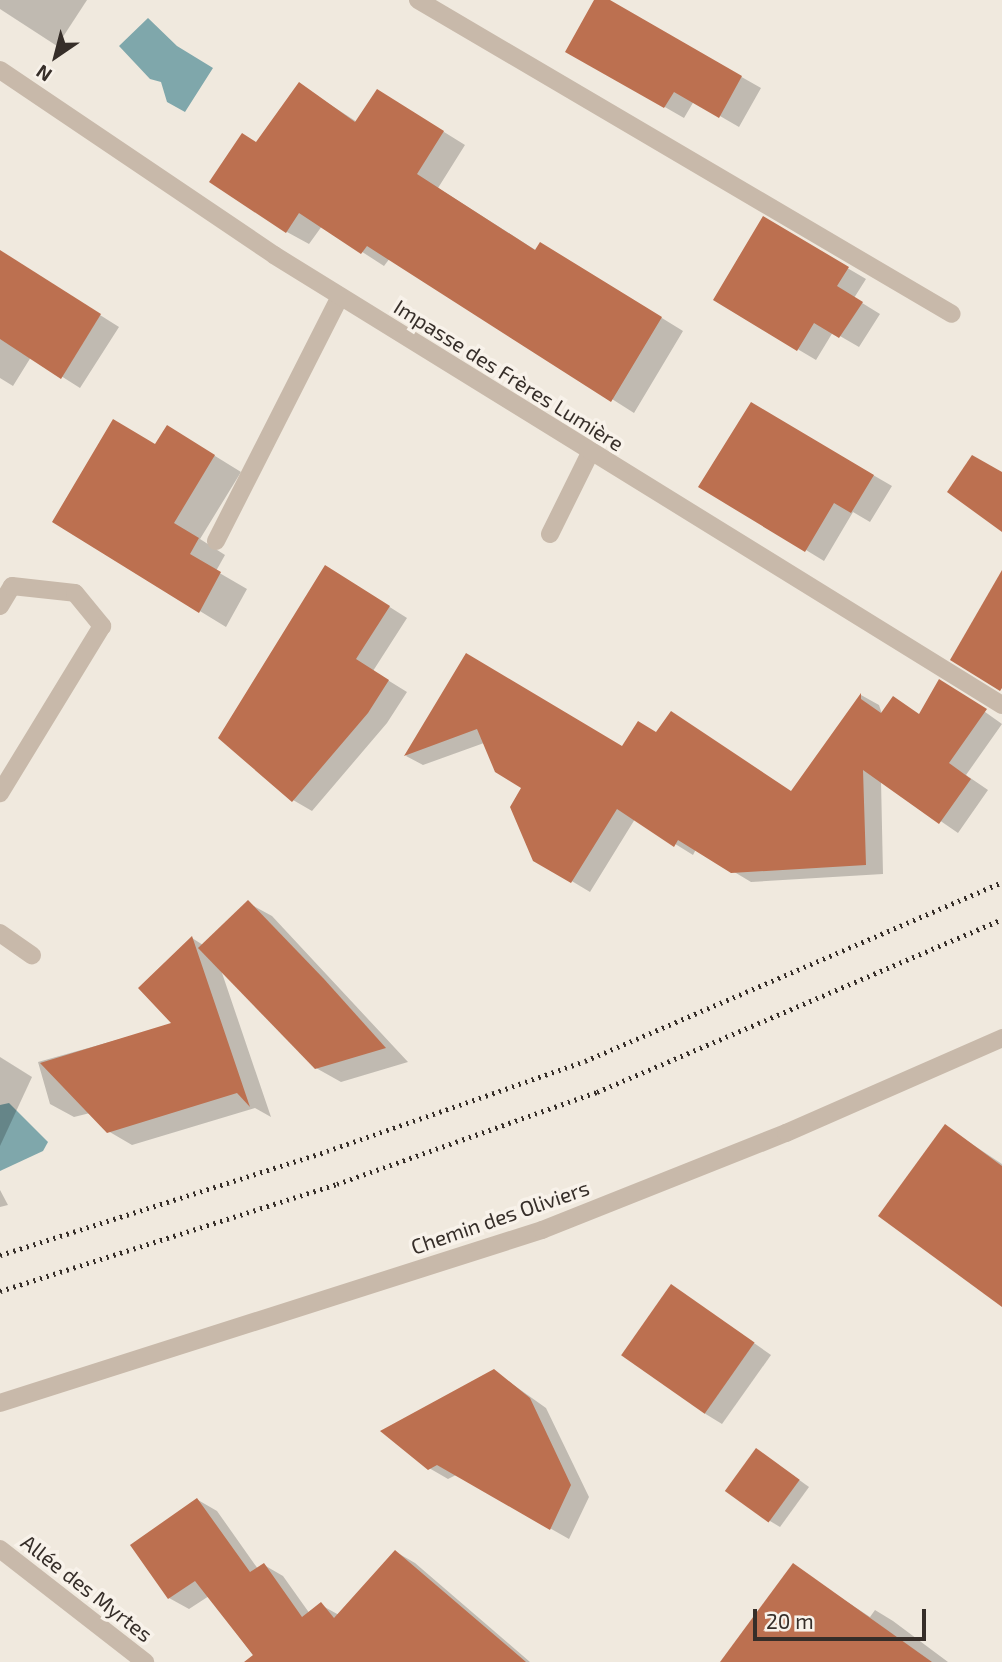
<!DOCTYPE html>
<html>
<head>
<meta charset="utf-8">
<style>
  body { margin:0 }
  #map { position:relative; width:1002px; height:1662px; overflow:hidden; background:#f0e9de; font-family:"Exo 2",sans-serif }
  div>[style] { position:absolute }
  .water>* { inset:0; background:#7fa7ab }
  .shadow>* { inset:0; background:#0003 }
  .building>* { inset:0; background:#bc7050; transform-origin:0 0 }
  .service>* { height:18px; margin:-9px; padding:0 9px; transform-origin:9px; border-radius:9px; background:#c8b9aa }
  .minor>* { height:18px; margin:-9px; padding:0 9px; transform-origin:9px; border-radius:9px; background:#c8b9aa }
  .rail>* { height:5px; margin-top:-2.5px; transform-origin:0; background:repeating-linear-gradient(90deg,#362e29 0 2px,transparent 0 7px) }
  span { translate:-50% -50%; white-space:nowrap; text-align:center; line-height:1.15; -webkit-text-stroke:7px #f8f2ea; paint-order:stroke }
  .street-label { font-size:21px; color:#362e29 }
  .north { position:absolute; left:21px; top:21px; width:70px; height:70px; -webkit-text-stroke:5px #f8f2ea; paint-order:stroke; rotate:215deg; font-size:19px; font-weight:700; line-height:28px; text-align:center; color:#362e29 }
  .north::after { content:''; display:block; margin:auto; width:24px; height:32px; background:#362e29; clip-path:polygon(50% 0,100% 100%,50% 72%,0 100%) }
  .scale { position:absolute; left:753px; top:1609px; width:173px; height:32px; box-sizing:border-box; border:4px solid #362e29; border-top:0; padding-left:9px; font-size:21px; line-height:24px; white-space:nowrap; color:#362e29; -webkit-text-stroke:5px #f8f2ea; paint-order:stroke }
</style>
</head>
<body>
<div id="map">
  <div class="water">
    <i style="clip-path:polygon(148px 18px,177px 46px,213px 68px,185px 112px,167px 102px,161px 82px,150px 79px,119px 46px)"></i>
    <i style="clip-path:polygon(9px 1103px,48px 1142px,43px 1151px,0 1171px,0 1105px)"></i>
  </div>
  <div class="shadow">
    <i style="clip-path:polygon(0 0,87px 0,57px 46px,0 9px)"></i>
    <i style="clip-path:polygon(596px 0,606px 0,761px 88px,739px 127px,694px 101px,684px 118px,567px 51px)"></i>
    <i style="clip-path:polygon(300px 85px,357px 122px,399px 104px,465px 145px,438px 188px,537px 251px,563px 257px,683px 331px,634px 413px,390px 258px,384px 266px,322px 226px,309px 244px,287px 232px,257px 144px)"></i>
    <i style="clip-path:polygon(764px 219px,866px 279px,854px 298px,880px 314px,859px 347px,833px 332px,816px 360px,715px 300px)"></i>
    <i style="clip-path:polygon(0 252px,119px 327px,80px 388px,31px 357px,13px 386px,0 378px)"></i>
    <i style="clip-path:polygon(752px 405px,892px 486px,870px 522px,853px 512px,824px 561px,806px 550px)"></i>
    <i style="clip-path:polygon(194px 443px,241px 472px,200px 539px,225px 555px,216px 571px,247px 589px,226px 627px,54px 522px,156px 446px)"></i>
    <i style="clip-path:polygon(344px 578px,407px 618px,373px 671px,407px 692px,387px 723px,312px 811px,293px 800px)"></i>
    <i style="clip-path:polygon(467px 655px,623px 748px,657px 734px,792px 792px,861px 695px,879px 705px,882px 714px,893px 698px,920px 715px,957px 692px,1002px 724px,966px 775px,988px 790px,958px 833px,881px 780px,883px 874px,751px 882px,696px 849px,693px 855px,635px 819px,590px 892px,535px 859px,524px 788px,484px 743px,423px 765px,406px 756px)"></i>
    <i style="clip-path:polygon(248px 903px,272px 916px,408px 1062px,341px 1082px,316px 1068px,221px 970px,271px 1117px,255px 1108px,132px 1145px,108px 1131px,90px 1113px,74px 1117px,50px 1104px,38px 1062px,174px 1024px,192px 938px,203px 945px)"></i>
    <i style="clip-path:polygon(0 1057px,32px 1077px,0 1146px)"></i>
    <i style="clip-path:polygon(946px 1127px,1002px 1164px,1002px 1302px)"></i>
    <i style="clip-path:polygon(0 1190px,8px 1205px,0 1207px)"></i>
    <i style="clip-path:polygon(672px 1286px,771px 1355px,722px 1424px,704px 1413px)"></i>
    <i style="clip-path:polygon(494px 1371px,546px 1408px,589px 1497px,569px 1539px,456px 1475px,448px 1479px,429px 1468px)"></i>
    <i style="clip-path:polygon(766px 1456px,809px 1487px,780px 1527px,770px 1521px)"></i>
    <i style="clip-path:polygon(198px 1500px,217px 1511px,258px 1569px,264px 1565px,283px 1576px,310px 1614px,321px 1605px,339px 1615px,396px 1552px,415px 1563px,530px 1662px,258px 1662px,209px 1596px,189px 1609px,169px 1598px)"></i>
    <i style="clip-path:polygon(793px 1566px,870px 1617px,875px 1610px,893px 1621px,948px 1662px,723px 1662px)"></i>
  </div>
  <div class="building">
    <i style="clip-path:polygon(594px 0,610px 0,742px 76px,719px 118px,674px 92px,664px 108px,565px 52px)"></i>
    <i style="clip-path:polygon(299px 82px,355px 122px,377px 89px,444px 131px,417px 174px,535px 250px,540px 242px,662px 317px,611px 402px,367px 246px,361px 254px,299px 213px,286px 233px,209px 182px,242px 133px,256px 142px)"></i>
    <i style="clip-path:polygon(763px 216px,849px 267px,837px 286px,863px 302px,839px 338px,814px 323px,797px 351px,713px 300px)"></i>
    <i style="clip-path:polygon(0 250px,101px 314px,61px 379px,0 339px)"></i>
    <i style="clip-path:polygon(751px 402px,874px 475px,851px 513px,834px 503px,805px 552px,698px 487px)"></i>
    <i style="clip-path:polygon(113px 419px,155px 444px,167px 425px,215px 455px,174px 523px,199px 538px,190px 554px,221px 572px,199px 613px,52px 522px)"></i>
    <i style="clip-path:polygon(972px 455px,1002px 472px,1002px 532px,947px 492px)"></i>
    <i style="clip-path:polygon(325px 565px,390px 606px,356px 659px,389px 680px,368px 713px,292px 802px,218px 738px)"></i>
    <i style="clip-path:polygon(1002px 570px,1002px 688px,1000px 691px,950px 660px)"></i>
    <i style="clip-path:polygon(466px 653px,622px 746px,638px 721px,656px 732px,671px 711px,791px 791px,861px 693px,861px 699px,881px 713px,893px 696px,919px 714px,939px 679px,987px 709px,949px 763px,971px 779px,939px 824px,863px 770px,866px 865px,731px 873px,678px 840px,674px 847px,617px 809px,571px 883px,533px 861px,510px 807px,521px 788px,495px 772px,477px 729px,404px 756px)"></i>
    <i style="clip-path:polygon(248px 900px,324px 979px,386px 1048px,315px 1069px,198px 948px)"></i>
    <i style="clip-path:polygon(192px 936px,250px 1107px,237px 1093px,107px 1133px,40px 1063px,171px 1023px,138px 988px)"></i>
    <i style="clip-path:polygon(945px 1124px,1002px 1166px,1002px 1307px,878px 1216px)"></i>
    <i style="left:671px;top:1284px;width:102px;height:87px;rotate:35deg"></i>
    <i style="clip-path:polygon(494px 1369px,530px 1398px,571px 1485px,550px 1530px,437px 1465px,428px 1470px,380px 1431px)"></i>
    <i style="left:756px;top:1448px;width:54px;height:53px;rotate:36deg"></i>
    <i style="clip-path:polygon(197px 1498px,250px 1572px,264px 1563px,302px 1617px,321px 1602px,334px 1618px,395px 1550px,526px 1662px,244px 1662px,253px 1655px,195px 1581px,168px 1599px,130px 1545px)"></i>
    <i style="clip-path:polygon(793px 1563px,932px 1662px,720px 1662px)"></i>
  </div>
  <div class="service">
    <i style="left:550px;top:534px;width:90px;rotate:-63.7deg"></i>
    <i style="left:216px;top:541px;width:274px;rotate:-63.1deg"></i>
    <i style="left:0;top:606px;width:23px;rotate:-59deg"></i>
    <i style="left:12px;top:586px;width:63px;rotate:6.3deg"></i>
    <i style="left:75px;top:593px;width:43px;rotate:50.7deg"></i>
    <i style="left:102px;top:626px;width:196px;rotate:121.4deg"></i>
  </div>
  <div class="minor">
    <i style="left:418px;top:0;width:619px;rotate:30.46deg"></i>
    <i style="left:0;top:70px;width:331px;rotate:34deg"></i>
    <i style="left:274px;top:255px;width:856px;rotate:31.72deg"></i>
    <i style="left:0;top:933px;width:39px;rotate:35deg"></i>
    <i style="left:0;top:1403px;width:569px;rotate:-17.7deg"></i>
    <i style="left:542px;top:1230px;width:263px;rotate:-21.7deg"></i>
    <i style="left:786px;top:1133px;width:236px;rotate:-23.7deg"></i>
    <i style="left:0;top:1549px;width:184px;rotate:37.9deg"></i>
  </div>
  <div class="rail">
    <i style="left:0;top:1255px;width:343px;rotate:-17.6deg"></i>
    <i style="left:327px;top:1151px;width:273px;rotate:-19.2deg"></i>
    <i style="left:585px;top:1061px;width:454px;rotate:-23.2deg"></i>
    <i style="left:0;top:1291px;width:354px;rotate:-17.6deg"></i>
    <i style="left:337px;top:1184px;width:276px;rotate:-19.5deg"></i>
    <i style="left:597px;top:1092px;width:440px;rotate:-23.1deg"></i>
  </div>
  <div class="street-label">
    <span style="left:509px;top:375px;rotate:32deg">Impasse des Frères Lumière</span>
    <span style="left:500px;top:1217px;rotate:-19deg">Chemin des Oliviers</span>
    <span style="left:87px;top:1588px;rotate:38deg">Allée des Myrtes</span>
  </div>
  <div class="north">N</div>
  <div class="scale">20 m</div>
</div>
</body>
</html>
